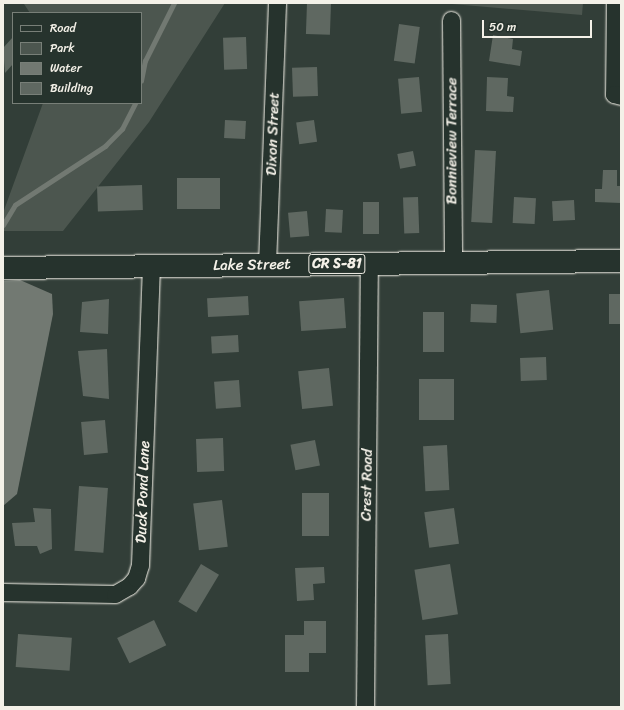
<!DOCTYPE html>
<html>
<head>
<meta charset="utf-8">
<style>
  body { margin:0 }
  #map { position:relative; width:624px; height:710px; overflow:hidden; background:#323e38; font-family:Sriracha,sans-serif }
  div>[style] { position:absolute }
  .green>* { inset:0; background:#4c564f }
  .water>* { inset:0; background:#727972 }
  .stream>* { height:4.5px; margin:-2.25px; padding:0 2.25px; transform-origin:2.25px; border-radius:2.25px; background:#727972 }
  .building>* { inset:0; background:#5f6861; transform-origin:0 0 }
  .roads { filter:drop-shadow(0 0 1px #f4f1e8) drop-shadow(0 0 1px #f4f1e8) }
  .minor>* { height:17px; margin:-8.5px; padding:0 8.5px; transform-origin:8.5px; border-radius:8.5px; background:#26332d }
  .major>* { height:22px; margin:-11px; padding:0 11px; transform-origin:11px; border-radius:11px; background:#26332d }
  span { translate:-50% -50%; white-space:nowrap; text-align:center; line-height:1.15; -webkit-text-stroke:3px #26332d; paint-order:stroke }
  .shield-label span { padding:1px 3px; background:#26332d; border:1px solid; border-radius:3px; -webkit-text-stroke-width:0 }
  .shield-label { font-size:14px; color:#f4f1e8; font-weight:700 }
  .street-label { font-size:15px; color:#f4f1e8 }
  .frame { position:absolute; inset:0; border:4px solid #f4f1e8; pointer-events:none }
  .legend { position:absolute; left:12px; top:12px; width:130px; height:92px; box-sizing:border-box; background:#26332d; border:1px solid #787f78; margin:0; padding:5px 7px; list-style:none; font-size:12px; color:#f4f1e8 }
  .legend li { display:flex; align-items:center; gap:8px; height:20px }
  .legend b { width:20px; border:1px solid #787f78 }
  .scale { position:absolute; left:482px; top:20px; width:110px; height:18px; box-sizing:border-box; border:2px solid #f4f1e8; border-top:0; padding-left:5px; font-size:12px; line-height:14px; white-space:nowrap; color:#f4f1e8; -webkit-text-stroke:3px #26332d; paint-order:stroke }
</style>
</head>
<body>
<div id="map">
  <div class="green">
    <i style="clip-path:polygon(16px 3px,225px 3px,149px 122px,63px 231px,3px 231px,3px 213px,43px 103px,141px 103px,141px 13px,30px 13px,24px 4px)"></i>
    <i style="clip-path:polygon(450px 3px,583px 3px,582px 15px,452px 4px)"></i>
  </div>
  <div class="water">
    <i style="clip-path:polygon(20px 280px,52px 294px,53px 314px,17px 494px,3px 506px,3px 281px)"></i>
  </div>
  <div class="stream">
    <i style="left:141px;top:81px;width:20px;rotate:-79deg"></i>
    <i style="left:145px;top:61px;width:65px;rotate:-63.4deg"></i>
    <i style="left:3px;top:225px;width:23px;rotate:-59deg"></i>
    <i style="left:15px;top:205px;width:108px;rotate:-33.2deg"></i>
    <i style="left:105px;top:146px;width:24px;rotate:-45deg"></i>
    <i style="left:122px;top:129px;width:29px;rotate:-63deg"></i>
  </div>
  <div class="building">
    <i style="left:307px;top:3px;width:24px;height:31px;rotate:2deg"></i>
    <i style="left:399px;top:24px;width:21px;height:37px;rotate:8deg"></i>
    <i style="clip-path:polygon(493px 35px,513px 39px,512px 49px,522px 51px,520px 66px,489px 61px)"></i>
    <i style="clip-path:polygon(13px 37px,13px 64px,5px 73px,3px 48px)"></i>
    <i style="left:246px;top:37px;width:32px;height:23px;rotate:88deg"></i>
    <i style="left:317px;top:67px;width:29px;height:25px;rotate:88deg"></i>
    <i style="left:419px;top:77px;width:35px;height:21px;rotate:85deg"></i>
    <i style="clip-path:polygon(487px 77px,508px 78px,507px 96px,514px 97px,513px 112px,486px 111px)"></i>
    <i style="left:225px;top:120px;width:21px;height:18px;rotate:3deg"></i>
    <i style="left:314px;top:120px;width:22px;height:18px;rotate:82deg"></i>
    <i style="left:475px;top:150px;width:21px;height:72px;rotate:3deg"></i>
    <i style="left:413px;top:151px;width:15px;height:16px;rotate:79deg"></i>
    <i style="clip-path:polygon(603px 170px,617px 170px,617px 186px,621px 186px,621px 203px,595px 202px,595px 189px,602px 189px)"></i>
    <i style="left:177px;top:178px;width:43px;height:31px"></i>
    <i style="left:142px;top:185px;width:25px;height:45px;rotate:88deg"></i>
    <i style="left:418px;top:197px;width:36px;height:15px;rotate:88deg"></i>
    <i style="left:514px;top:197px;width:22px;height:26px;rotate:3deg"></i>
    <i style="left:574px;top:200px;width:20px;height:22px;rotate:87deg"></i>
    <i style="left:363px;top:202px;width:16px;height:32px"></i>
    <i style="left:326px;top:209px;width:17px;height:23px;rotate:3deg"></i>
    <i style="left:307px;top:211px;width:25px;height:19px;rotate:85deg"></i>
    <i style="left:549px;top:290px;width:40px;height:33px;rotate:84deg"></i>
    <i style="left:609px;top:294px;width:12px;height:30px"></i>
    <i style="left:248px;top:296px;width:19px;height:41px;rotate:87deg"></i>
    <i style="left:344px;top:298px;width:30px;height:45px;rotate:86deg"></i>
    <i style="clip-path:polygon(109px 299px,108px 334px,80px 332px,82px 302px)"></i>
    <i style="left:471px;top:304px;width:26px;height:18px;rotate:2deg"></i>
    <i style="left:423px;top:312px;width:21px;height:40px"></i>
    <i style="left:238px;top:335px;width:17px;height:27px;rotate:87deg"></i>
    <i style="clip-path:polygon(107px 349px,109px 399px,83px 396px,78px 351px)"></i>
    <i style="left:546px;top:357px;width:23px;height:26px;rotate:88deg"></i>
    <i style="left:329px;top:368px;width:38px;height:31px;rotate:84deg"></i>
    <i style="left:454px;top:379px;width:41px;height:35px;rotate:90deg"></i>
    <i style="left:239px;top:380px;width:27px;height:25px;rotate:86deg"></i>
    <i style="left:105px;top:420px;width:33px;height:24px;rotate:85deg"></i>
    <i style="left:223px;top:438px;width:33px;height:27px;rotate:88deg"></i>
    <i style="left:315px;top:440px;width:26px;height:25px;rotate:79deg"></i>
    <i style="left:447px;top:445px;width:45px;height:24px;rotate:87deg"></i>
    <i style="left:79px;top:486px;width:29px;height:65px;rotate:4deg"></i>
    <i style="left:302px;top:493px;width:27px;height:43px"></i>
    <i style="left:222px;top:500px;width:47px;height:29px;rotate:83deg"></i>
    <i style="clip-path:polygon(33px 508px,51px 509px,52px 549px,40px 554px,37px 546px,15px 546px,12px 523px,35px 522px)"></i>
    <i style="left:454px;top:508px;width:36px;height:30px;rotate:82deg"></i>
    <i style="left:201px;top:564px;width:21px;height:44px;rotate:31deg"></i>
    <i style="left:450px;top:564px;width:51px;height:36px;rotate:81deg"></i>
    <i style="clip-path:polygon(324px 567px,325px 583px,313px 584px,314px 600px,297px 601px,295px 568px)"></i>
    <i style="left:154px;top:620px;width:28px;height:41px;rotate:64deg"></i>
    <i style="clip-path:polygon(304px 621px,326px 621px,326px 653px,309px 653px,309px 672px,285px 672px,285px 635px,304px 635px)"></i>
    <i style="left:18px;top:634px;width:54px;height:33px;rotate:4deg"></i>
    <i style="left:448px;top:634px;width:50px;height:23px;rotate:87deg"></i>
  </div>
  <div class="roads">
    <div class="minor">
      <i style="left:615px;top:3px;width:91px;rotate:90.6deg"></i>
      <i style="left:614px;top:94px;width:7px;rotate:16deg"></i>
      <i style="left:451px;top:20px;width:242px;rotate:89.5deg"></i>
      <i style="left:267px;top:264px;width:261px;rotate:-87.8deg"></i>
      <i style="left:3px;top:592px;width:112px;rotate:1deg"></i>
      <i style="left:115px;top:594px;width:16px;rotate:-30deg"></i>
      <i style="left:129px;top:586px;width:11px;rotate:-49deg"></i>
      <i style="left:136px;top:578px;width:14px;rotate:-73deg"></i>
      <i style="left:140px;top:565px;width:299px;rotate:-87.9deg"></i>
      <i style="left:365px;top:707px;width:443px;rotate:-89.5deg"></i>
    </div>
    <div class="major">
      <i style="left:3px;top:268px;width:618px;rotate:-0.65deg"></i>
    </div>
  </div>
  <div class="shield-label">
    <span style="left:337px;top:264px">CR S-81</span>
  </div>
  <div class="street-label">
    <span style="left:273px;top:134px;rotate:-88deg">Dixon Street</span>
    <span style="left:452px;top:141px;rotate:-90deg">Bonnieview Terrace</span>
    <span style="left:252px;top:265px;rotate:-1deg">Lake Street</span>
    <span style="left:367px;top:485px;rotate:-89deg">Crest Road</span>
    <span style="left:143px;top:492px;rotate:-88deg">Duck Pond Lane</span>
  </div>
  <div class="frame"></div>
  <ul class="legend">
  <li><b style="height:5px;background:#26332d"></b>Road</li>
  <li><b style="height:11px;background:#4c564f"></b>Park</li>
  <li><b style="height:11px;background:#727972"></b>Water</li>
  <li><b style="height:11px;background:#5f6861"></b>Building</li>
  </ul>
  <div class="scale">50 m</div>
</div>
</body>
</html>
